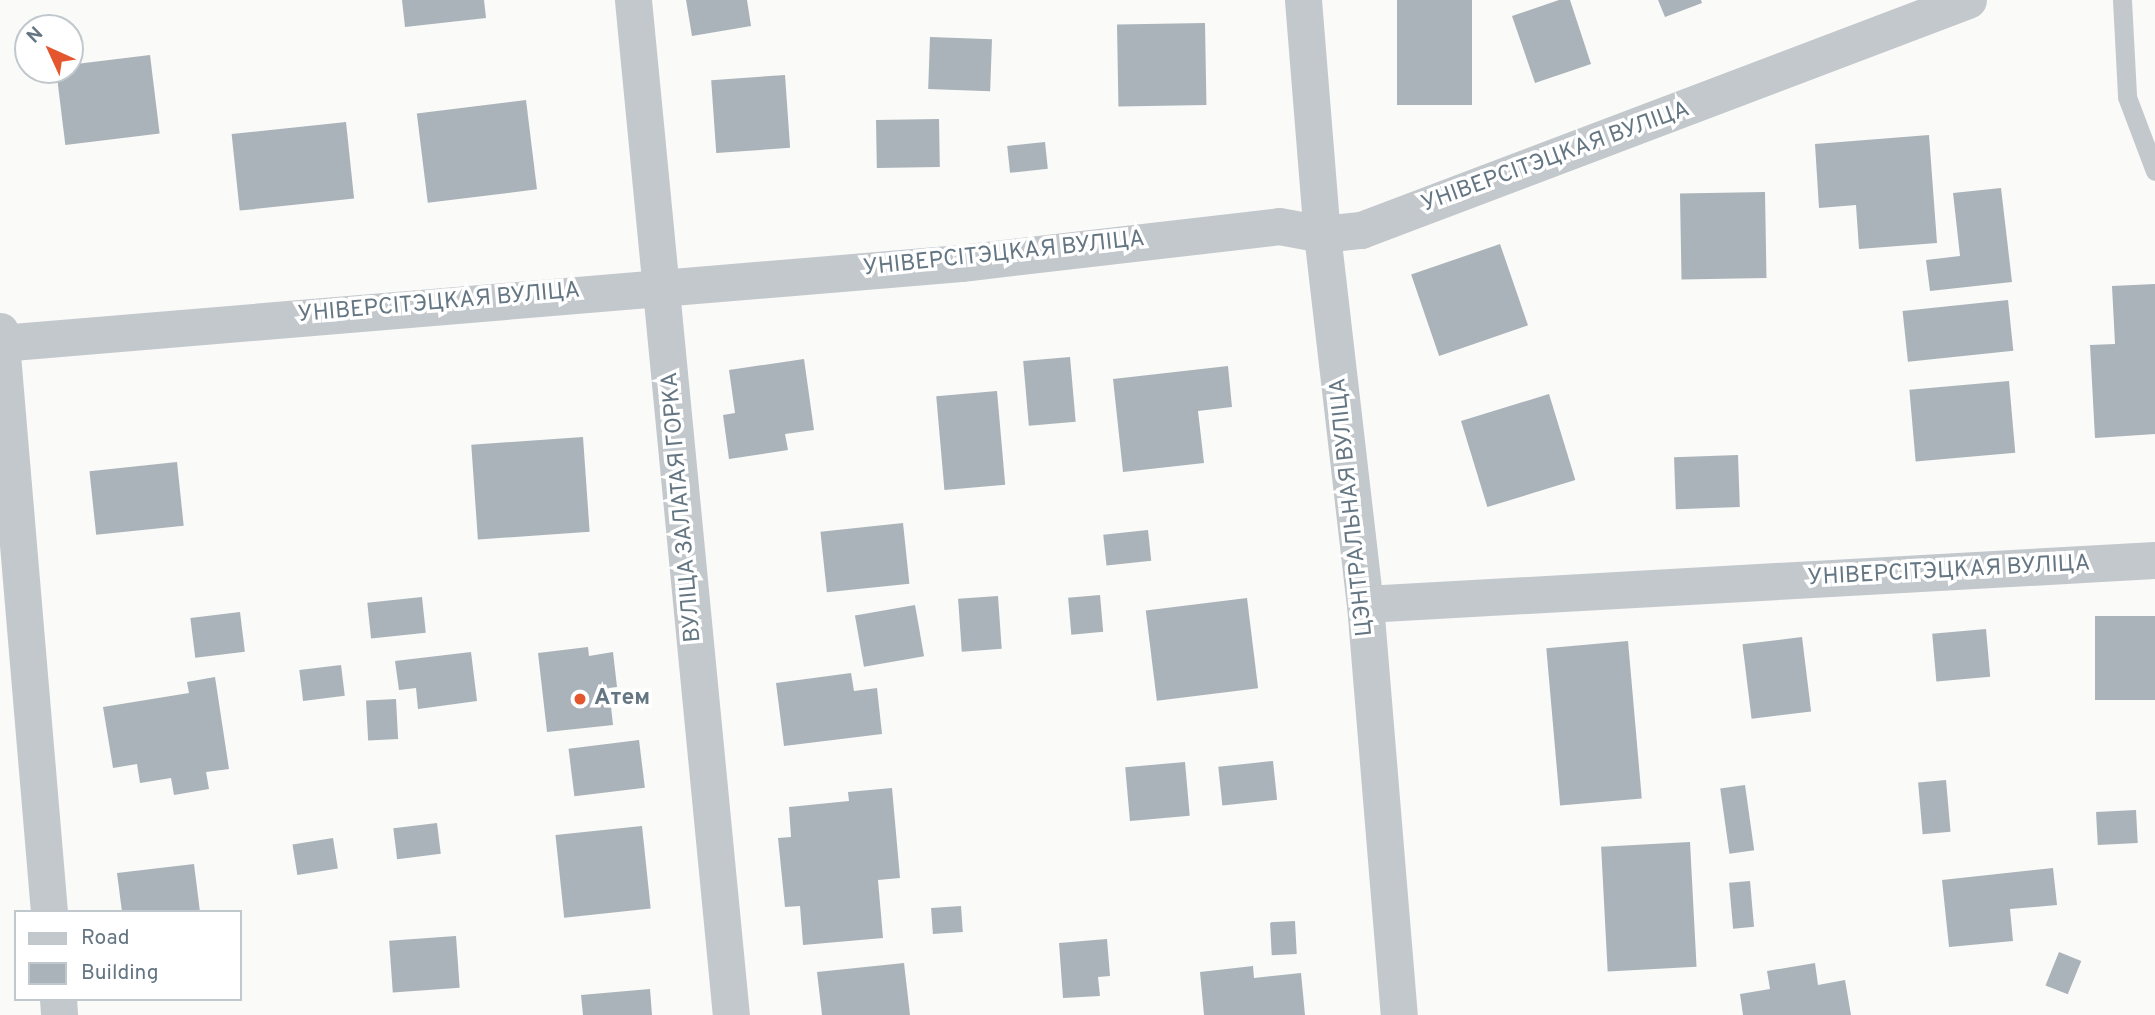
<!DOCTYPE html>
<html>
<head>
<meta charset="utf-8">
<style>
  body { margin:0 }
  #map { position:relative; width:2155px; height:1015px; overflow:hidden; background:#fafaf8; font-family:Overpass,sans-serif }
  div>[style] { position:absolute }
  .building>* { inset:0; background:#aab3b9; transform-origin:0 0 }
  .lane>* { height:19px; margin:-9.5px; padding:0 9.5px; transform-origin:9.5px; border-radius:9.5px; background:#c3c8cc }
  .street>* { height:37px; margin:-18.5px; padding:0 18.5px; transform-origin:18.5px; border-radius:18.5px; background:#c3c8cc }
  .dots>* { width:19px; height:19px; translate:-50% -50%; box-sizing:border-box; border:4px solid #fff; border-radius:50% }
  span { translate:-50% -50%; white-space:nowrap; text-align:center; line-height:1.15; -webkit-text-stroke:7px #fff; paint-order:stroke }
  .street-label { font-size:23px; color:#657683 }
  .poi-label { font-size:23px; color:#657683; font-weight:700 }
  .left { translate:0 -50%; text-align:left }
  .legend { position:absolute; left:14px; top:910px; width:228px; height:91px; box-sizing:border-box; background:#fff; border:2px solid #c1c8cd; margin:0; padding:9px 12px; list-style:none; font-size:21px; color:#657683 }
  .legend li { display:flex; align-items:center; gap:14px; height:35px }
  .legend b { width:35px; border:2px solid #c1c8cd }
  .north { position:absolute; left:14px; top:14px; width:70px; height:70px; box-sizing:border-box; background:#fff; border:2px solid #c1c8cd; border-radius:50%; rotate:315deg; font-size:19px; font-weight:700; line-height:28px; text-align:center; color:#657683 }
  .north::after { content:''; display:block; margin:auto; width:24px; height:32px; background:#e4572e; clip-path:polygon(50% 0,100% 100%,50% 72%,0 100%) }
</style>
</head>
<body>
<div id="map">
  <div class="building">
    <i style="clip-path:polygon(402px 0,484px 0,486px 18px,405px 27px)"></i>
    <i style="clip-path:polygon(686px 0,747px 0,751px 26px,692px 36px)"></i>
    <i style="left:1397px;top:0;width:75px;height:105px"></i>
    <i style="clip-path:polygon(1559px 0,1570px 0,1591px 64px,1535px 83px,1512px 16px)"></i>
    <i style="clip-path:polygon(1658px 0,1701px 0,1702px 3px,1665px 17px)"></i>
    <i style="left:1205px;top:23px;width:82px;height:88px;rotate:89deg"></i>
    <i style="left:930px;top:37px;width:62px;height:52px;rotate:2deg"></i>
    <i style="left:150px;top:55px;width:79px;height:95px;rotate:83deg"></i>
    <i style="left:785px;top:75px;width:73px;height:74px;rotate:86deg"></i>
    <i style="left:526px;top:100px;width:90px;height:110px;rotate:83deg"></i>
    <i style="left:939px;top:119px;width:48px;height:63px;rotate:89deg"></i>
    <i style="left:346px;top:122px;width:77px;height:115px;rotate:84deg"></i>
    <i style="clip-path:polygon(1929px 135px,1937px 243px,1859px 249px,1856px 205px,1819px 208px,1815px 144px)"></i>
    <i style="left:1045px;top:142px;width:27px;height:38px;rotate:84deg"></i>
    <i style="clip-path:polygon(2001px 188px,2012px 282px,1930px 291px,1926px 260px,1960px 256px,1953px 193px)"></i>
    <i style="left:1765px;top:192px;width:86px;height:85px;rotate:89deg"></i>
    <i style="left:1500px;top:244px;width:86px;height:94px;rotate:71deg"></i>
    <i style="clip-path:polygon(2155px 284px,2155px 434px,2095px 438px,2090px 345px,2115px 344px,2112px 286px)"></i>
    <i style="left:2008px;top:300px;width:51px;height:106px;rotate:84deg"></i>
    <i style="left:1070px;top:357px;width:65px;height:47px;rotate:85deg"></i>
    <i style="clip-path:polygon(804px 359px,814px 430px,785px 434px,788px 450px,729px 459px,723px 415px,735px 413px,729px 370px)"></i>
    <i style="clip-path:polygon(1228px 366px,1232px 407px,1198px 411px,1204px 463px,1123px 472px,1113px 379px)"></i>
    <i style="left:2009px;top:381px;width:72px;height:100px;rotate:85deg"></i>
    <i style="left:997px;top:391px;width:94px;height:61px;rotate:85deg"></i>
    <i style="left:1549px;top:394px;width:90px;height:92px;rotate:73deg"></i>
    <i style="left:583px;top:437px;width:95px;height:112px;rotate:86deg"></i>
    <i style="left:1738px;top:455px;width:52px;height:64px;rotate:88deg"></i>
    <i style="left:177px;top:462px;width:64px;height:88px;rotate:84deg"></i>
    <i style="left:903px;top:523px;width:61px;height:83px;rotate:84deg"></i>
    <i style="left:1148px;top:530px;width:31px;height:45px;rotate:84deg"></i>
    <i style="left:1100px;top:595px;width:37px;height:32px;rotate:85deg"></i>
    <i style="left:998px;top:596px;width:53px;height:40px;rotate:86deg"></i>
    <i style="left:422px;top:597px;width:36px;height:55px;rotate:84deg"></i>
    <i style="left:1247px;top:598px;width:91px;height:102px;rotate:83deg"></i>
    <i style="left:915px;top:605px;width:52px;height:61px;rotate:80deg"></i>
    <i style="left:240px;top:612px;width:40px;height:50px;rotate:83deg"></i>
    <i style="left:2155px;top:616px;width:84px;height:60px;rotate:90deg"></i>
    <i style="left:1986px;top:629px;width:48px;height:54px;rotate:85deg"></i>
    <i style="left:1802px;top:637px;width:75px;height:60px;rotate:83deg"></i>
    <i style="left:1628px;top:641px;width:158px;height:82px;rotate:85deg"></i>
    <i style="clip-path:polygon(588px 647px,589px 656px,613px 652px,617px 687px,609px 688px,613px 725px,547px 732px,538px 653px)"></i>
    <i style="clip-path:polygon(471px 652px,477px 701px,418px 709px,416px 688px,399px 690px,395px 661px)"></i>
    <i style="left:341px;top:665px;width:31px;height:42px;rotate:83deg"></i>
    <i style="clip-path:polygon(851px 673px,854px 691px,877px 688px,882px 734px,784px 746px,776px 683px)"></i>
    <i style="clip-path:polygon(215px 677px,229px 769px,206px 772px,209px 789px,174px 795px,171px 778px,140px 783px,137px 764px,113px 768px,103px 707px,189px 693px,187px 682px)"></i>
    <i style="left:396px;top:699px;width:40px;height:30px;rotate:87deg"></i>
    <i style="left:639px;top:740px;width:48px;height:71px;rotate:83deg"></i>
    <i style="left:1273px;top:761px;width:39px;height:55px;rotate:84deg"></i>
    <i style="left:1185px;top:762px;width:54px;height:60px;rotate:85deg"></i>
    <i style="left:1946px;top:780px;width:52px;height:28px;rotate:85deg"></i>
    <i style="left:1745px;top:785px;width:66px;height:25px;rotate:82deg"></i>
    <i style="clip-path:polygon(892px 788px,900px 878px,878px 880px,883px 938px,803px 945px,800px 906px,785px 907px,778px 838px,791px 837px,789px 807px,849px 801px,848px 792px)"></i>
    <i style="left:2136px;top:810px;width:33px;height:40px;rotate:87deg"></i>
    <i style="left:437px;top:823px;width:31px;height:44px;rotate:83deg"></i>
    <i style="left:642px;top:826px;width:83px;height:87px;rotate:84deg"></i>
    <i style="left:333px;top:838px;width:31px;height:41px;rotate:81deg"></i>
    <i style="left:1690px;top:842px;width:125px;height:89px;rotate:87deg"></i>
    <i style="clip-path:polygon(194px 864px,200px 912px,122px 912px,117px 873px)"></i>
    <i style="clip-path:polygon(2053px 868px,2057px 905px,2010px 909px,2013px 941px,1949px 947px,1942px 880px)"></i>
    <i style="left:1750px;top:881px;width:46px;height:21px;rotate:85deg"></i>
    <i style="left:961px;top:906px;width:26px;height:30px;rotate:86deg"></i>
    <i style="left:1295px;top:921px;width:33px;height:25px;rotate:87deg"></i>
    <i style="left:456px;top:936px;width:52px;height:67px;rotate:86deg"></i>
    <i style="clip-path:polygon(1107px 939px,1110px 976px,1098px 977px,1100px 996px,1063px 998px,1059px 943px)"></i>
    <i style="left:2059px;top:952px;width:24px;height:36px;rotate:22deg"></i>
    <i style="clip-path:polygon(904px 963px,910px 1015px,822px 1015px,817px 972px)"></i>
    <i style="clip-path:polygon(1815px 963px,1818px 985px,1845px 980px,1851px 1015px,1743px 1015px,1740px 994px,1770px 989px,1767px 971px)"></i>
    <i style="clip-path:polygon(1253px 966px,1254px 978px,1301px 973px,1305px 1015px,1204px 1015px,1200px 972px)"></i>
    <i style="clip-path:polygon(650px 989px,652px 1015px,583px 1015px,581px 995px)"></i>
  </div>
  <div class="lane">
    <i style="left:2122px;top:0;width:97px;rotate:87deg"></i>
    <i style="left:2127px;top:97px;width:79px;rotate:69.3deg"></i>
  </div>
  <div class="street">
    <i style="left:633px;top:0;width:1020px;rotate:84.49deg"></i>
    <i style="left:1303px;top:0;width:235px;rotate:85.4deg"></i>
    <i style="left:1322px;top:234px;width:372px;rotate:83.4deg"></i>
    <i style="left:1365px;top:604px;width:412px;rotate:85.3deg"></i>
    <i style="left:0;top:331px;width:583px;rotate:85.18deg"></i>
    <i style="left:0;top:343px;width:964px;rotate:-4.76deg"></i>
    <i style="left:961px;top:263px;width:320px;rotate:-6.6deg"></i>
    <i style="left:1279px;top:226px;width:44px;rotate:10.5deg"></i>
    <i style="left:1322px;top:234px;width:39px;rotate:-6deg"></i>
    <i style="left:1361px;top:230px;width:649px;rotate:-20.75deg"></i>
    <i style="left:1365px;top:604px;width:791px;rotate:-3.19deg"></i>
    <i style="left:58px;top:999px;width:16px;rotate:86deg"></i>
  </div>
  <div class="dots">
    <i style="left:580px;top:699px;background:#e4572e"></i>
  </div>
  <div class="street-label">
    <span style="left:1556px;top:158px;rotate:-20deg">УНІВЕРСІТЭЦКАЯ ВУЛІЦА</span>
    <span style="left:1004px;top:255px;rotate:-6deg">УНІВЕРСІТЭЦКАЯ ВУЛІЦА</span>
    <span style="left:439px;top:304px;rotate:-5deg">УНІВЕРСІТЭЦКАЯ ВУЛІЦА</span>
    <span style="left:683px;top:507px;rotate:-95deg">ВУЛІЦА ЗАЛАТАЯ ГОРКА</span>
    <span style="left:1353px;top:507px;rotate:-96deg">ЦЭНТРАЛЬНАЯ ВУЛІЦА</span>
    <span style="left:1949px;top:572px;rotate:-3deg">УНІВЕРСІТЭЦКАЯ ВУЛІЦА</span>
  </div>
  <div class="poi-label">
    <span class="left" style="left:594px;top:699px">Атем</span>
  </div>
  <ul class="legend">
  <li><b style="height:9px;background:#c3c8cc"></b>Road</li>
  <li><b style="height:19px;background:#aab3b9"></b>Building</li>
  </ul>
  <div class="north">N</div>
</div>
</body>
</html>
